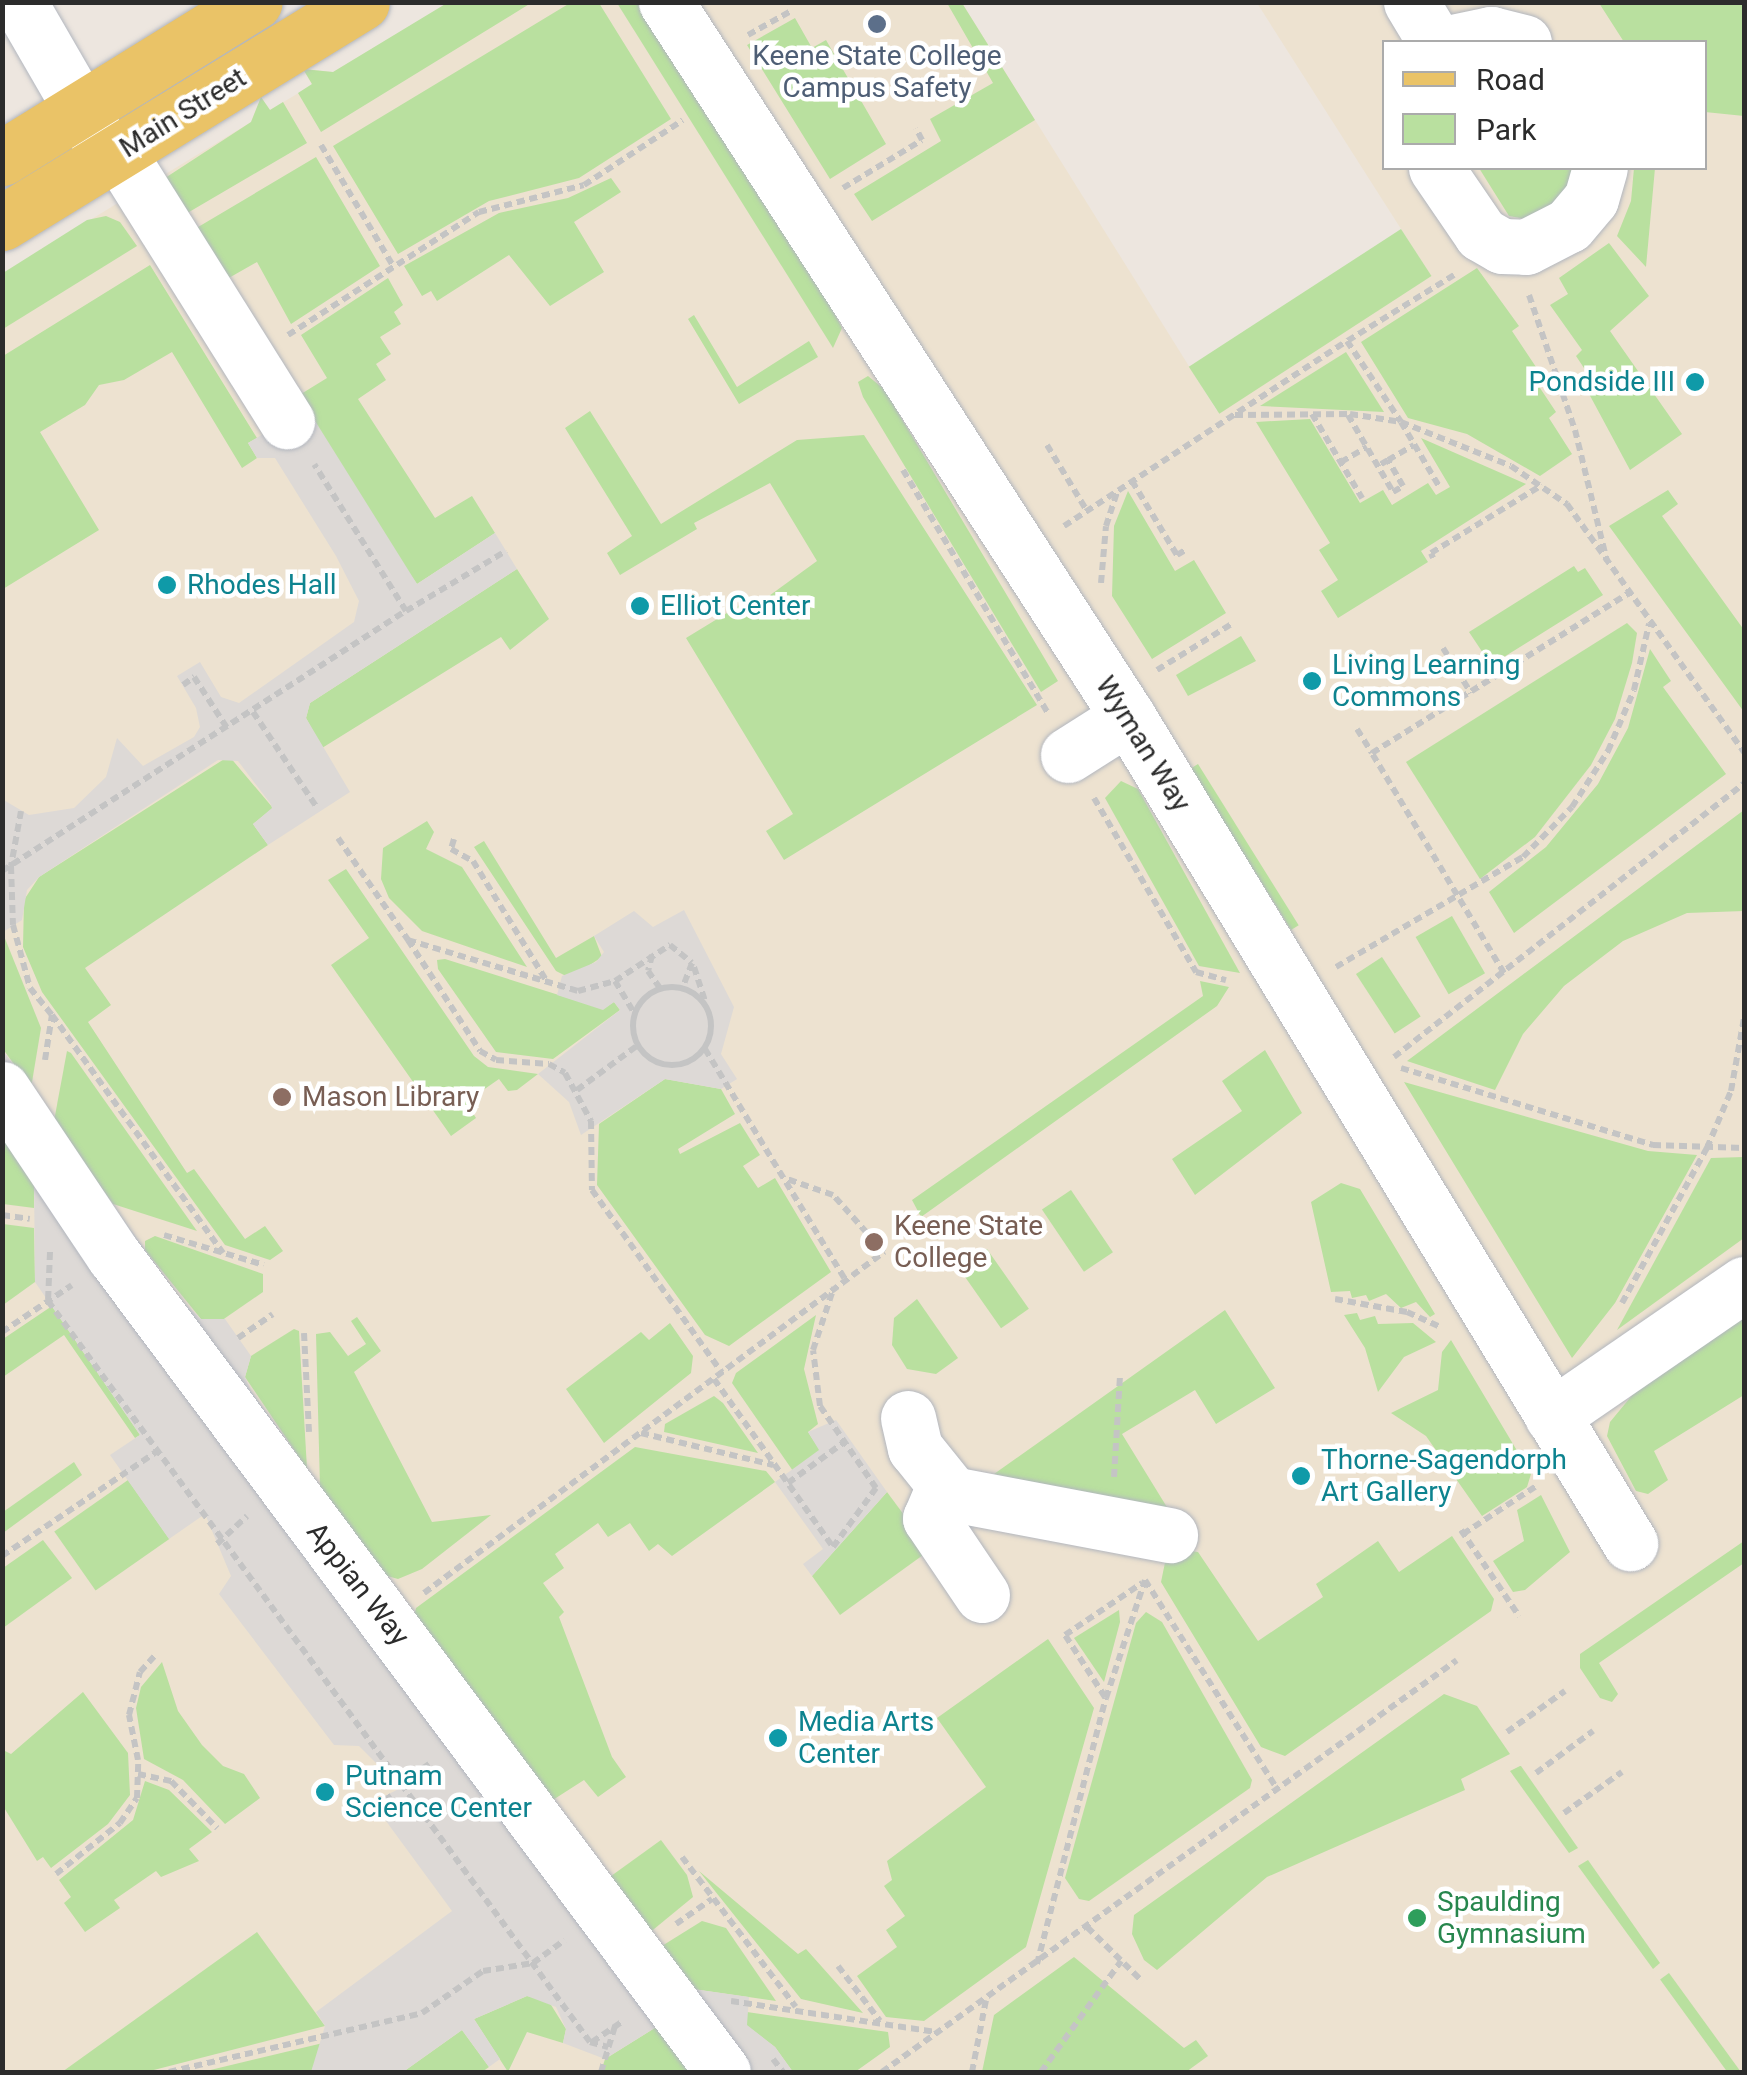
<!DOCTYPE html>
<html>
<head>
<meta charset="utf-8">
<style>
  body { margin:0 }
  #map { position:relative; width:1747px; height:2075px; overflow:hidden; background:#ede6df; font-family:Roboto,sans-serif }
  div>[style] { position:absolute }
  .education>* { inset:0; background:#ede2d0 }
  .green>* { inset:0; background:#b9e09f; transform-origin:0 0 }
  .plaza>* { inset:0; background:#ddd9d6 }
  .path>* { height:6px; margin-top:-3px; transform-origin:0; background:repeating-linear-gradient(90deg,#c4c4c4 0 8px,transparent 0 13px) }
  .path>.ring { margin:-3px; padding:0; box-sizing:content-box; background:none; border:6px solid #c4c4c4; border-radius:50% }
  .roads { filter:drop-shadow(0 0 2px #b2b6be) drop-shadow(0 0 2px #b2b6be) }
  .minor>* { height:55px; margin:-27.5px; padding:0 27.5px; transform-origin:27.5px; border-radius:27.5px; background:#fff }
  .major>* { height:55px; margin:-27.5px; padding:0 27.5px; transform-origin:27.5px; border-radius:27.5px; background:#eac367 }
  .dots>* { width:28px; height:28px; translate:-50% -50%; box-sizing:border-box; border:5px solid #fff; border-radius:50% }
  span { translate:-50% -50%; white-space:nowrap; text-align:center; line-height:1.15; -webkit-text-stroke:9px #fff; paint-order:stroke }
  .service-label { font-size:28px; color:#4e5e75 }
  .street-label { font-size:28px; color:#2c2c2c }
  .culture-label { font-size:28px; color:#0d838f }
  .right { translate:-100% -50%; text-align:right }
  .left { translate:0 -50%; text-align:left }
  .education-label { font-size:28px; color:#785e54 }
  .leisure-label { font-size:28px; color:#27864d }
  .frame { position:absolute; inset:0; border:5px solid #2c2c2c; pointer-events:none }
  .legend { position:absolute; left:1382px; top:40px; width:325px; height:130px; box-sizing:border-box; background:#fff; border:2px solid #ababab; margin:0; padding:12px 18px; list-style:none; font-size:30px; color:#2c2c2c }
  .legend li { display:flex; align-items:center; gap:20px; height:50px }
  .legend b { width:50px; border:2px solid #ababab }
</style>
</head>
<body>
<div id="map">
  <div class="education">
    <i style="clip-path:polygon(evenodd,448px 3px,962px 3px,1217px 411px,1431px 276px,1257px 3px,1744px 3px,1744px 2072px,3px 2072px,3px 273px,251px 122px,261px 97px,270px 110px,312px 85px,303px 69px,333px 72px,448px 3px,1384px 42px,1704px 42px,1704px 168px,1384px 168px,1384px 42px)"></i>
  </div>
  <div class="green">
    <i style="clip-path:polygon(447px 3px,531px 3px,321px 132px,298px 93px,312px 84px,303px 69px,333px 72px)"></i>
    <i style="clip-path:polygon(570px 3px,599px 3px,671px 119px,579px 178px,489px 201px,398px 254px,333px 146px)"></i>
    <i style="clip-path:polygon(617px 3px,637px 3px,827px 299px,842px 328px,833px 348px)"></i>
    <i style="clip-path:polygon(947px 3px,962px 3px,1035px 120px,872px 221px,854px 194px,941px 141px,930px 119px,993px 83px)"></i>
    <i style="clip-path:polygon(1599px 3px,1744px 3px,1744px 116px,1705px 112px,1704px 42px,1624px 42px)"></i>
    <i style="clip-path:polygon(795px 18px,812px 48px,826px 40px,886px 144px,830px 179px,747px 45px)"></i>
    <i style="clip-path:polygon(261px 97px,270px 110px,283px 102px,307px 143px,172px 222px,162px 180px,251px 122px)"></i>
    <i style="clip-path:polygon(316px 157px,380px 266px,291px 324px,257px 262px,220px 283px,188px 233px)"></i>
    <i style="clip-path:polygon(1479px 168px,1576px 168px,1566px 197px,1526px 219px,1509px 216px)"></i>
    <i style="clip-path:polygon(1634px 168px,1655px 168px,1646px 267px,1617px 236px,1631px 201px)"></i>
    <i style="clip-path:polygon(611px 178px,621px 192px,574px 222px,604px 272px,550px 306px,509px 255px,437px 301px,431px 291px,422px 296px,404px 266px,499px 213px,568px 198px)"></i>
    <i style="clip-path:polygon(106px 216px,120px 222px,137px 246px,3px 329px,3px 273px,87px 220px)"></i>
    <i style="left:1401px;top:229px;width:56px;height:253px;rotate:57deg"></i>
    <i style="clip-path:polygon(1609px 243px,1649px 296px,1610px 331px,1682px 434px,1630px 470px,1588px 392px,1596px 386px,1576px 356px,1582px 350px,1550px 305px,1568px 294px,1559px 278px)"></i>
    <i style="clip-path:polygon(150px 265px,257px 438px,248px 443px,257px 458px,242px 468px,172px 352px,124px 380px,99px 385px,85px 405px,40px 432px,99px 530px,3px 589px,3px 356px)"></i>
    <i style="clip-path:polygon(1477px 268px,1519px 326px,1512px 331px,1544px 379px,1538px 385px,1556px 412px,1549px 418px,1572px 454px,1540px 476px,1467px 434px,1408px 418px,1361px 342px)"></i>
    <i style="clip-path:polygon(388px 278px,403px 305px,394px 312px,401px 324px,380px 337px,391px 354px,376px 364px,386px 380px,358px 399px,435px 518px,472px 496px,495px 533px,417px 584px,288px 402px,327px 378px,301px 335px)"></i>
    <i style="clip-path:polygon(694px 315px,737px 387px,809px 341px,818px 357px,739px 404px,688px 319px)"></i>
    <i style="clip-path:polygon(1346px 352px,1384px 412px,1260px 406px)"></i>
    <i style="clip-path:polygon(868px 376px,884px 389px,1058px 681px,1041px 692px,863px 397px,858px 382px)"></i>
    <i style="clip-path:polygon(590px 411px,661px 524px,797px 440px,864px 435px,1037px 705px,784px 860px,766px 831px,793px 814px,686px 638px,745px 602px,751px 609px,817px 561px,770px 483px,694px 523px,697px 529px,620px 575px,607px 553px,632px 536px,565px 428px)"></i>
    <i style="clip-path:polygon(1310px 419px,1360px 503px,1383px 490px,1392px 505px,1428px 483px,1436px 495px,1450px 487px,1421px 438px,1526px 484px,1421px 551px,1428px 562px,1338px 618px,1321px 591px,1338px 580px,1319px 550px,1330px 543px,1256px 422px)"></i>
    <i style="clip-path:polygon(1668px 490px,1678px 504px,1662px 516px,1744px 630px,1744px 712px,1609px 526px)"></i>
    <i style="clip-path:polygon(1128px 491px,1175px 571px,1194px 560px,1226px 613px,1152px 659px,1112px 596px,1114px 526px)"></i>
    <i style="clip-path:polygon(1574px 566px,1578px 572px,1585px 568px,1603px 595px,1491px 665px,1469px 632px)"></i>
    <i style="clip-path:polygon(517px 569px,549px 619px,510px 650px,501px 637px,322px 748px,306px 718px,310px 703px)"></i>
    <i style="clip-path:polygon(1627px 623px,1637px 633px,1632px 663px,1615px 719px,1591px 765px,1535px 837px,1480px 879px,1406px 762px)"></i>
    <i style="clip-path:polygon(1241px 636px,1256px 661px,1188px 696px,1176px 675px)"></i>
    <i style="clip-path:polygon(1650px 649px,1671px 681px,1663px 687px,1726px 774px,1514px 933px,1489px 892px,1546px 847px,1598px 784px,1628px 728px)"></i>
    <i style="clip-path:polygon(229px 756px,273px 808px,253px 824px,268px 845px,85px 968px,111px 1005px,88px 1022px,187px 1173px,194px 1169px,245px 1239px,265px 1226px,283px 1251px,270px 1260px,225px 1245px,42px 992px,23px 947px,24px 900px,39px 877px)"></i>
    <i style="left:1198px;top:764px;width:190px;height:9px;rotate:58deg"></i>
    <i style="clip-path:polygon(1121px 781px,1138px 789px,1240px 973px,1199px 966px,1105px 798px)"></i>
    <i style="clip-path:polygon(1744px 810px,1744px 911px,1687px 913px,1623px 941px,1564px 986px,1523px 1034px,1495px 1090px,1407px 1061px)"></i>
    <i style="clip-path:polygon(427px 821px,434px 832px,426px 849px,462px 867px,527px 967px,422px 931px,389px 898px,381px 879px,383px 848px)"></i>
    <i style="clip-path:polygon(484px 841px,556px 958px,594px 936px,602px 957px,570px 978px,556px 971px,474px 847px)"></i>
    <i style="clip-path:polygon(346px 869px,474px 1056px,488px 1067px,538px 1074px,517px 1090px,508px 1091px,499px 1079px,466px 1102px,476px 1118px,451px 1136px,331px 965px,369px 938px,328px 880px)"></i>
    <i style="left:1452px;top:916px;width:66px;height:42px;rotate:60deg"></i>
    <i style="clip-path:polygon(2px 931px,41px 1028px,31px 1088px,3px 1049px)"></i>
    <i style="left:1382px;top:957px;width:71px;height:31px;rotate:57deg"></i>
    <i style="clip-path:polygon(445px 959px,603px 1009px,614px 1002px,620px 1010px,553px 1059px,496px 1052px,438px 969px,437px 960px)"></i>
    <i style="clip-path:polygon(1200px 981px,1229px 987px,1217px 1006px,921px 1217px,912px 1200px,1203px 996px)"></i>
    <i style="clip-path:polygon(1265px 1050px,1302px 1113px,1195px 1195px,1172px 1159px,1242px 1111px,1222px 1081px)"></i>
    <i style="clip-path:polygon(67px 1051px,71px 1053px,197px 1231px,113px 1204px,54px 1121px)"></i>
    <i style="clip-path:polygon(665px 1079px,721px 1089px,735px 1114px,678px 1149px,680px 1154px,740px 1123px,760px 1155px,743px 1166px,758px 1188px,775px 1178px,831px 1272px,729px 1346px,705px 1335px,597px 1185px,599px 1124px)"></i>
    <i style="clip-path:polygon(1404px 1082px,1648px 1151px,1697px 1155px,1615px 1303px,1572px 1358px)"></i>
    <i style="clip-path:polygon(2px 1118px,34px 1176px,34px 1208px,3px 1204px)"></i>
    <i style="clip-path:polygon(1744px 1157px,1744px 1238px,1617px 1330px,1711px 1158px)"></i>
    <i style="clip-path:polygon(1341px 1183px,1360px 1189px,1435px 1314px,1430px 1317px,1416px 1302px,1401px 1308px,1386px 1294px,1369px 1301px,1366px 1295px,1352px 1298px,1350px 1291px,1331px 1292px,1311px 1202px)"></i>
    <i style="left:1071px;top:1190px;width:75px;height:35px;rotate:56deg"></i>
    <i style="clip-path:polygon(3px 1224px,34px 1228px,35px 1282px,3px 1305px)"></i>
    <i style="clip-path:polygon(155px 1236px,263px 1274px,263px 1292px,218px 1323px,201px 1319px,145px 1250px,145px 1241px)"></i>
    <i style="left:987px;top:1249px;width:73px;height:34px;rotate:55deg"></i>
    <i style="clip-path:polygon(917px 1299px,958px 1358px,936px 1374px,907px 1369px,892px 1345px,894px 1318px)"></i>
    <i style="clip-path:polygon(52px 1306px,140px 1435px,135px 1438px,64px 1335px,3px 1377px,3px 1339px)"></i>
    <i style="clip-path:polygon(1225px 1310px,1275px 1388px,1216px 1424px,1195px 1390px,1122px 1434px,1173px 1517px,994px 1474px)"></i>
    <i style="clip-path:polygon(1357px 1313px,1360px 1320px,1375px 1316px,1378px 1324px,1413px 1323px,1436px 1342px,1404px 1357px,1378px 1392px,1365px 1348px,1344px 1315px)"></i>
    <i style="clip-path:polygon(816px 1315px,804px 1369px,818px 1424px,808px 1432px,820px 1450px,793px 1471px,732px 1383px,736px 1373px)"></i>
    <i style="clip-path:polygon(357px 1317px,381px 1351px,354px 1372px,432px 1522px,491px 1515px,422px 1569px,398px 1579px,380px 1574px,320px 1487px,316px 1334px,330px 1332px,348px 1356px,366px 1344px,351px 1321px)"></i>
    <i style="clip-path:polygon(1744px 1317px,1744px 1395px,1654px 1451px,1668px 1480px,1648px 1494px,1636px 1491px,1607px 1436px,1610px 1422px,1639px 1387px)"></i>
    <i style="clip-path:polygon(670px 1323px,693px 1356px,691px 1373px,604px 1443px,566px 1389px,641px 1332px,649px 1340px)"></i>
    <i style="clip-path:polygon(294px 1329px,299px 1331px,307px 1469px,245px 1377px,251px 1356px)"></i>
    <i style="clip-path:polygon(1451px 1340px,1531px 1474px,1527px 1487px,1482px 1516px,1426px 1436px,1391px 1413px,1438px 1390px,1442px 1352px)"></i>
    <i style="clip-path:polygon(714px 1396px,723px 1403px,758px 1453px,664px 1432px,665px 1424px)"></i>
    <i style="clip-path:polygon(635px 1447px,766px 1471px,775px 1482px,672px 1556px,658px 1544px,649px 1551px,630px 1523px,608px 1537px,598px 1523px,555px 1554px,564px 1568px,543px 1583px,564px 1612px,559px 1617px,612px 1757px,626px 1777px,598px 1797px,584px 1780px,545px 1805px,414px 1616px,416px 1608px)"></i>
    <i style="clip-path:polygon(74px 1462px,82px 1475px,3px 1533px,3px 1512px)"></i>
    <i style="left:128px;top:1480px;width:72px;height:90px;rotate:55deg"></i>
    <i style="clip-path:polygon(887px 1492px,930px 1550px,840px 1615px,812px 1576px)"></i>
    <i style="clip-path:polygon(1541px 1495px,1570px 1552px,1525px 1590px,1513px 1592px,1493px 1561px,1524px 1541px,1517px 1510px)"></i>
    <i style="clip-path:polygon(1452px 1536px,1494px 1599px,1491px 1611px,1285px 1756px,1261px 1747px,1161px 1582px,1168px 1548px,1198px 1552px,1258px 1641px,1323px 1597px,1316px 1584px,1378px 1541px,1399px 1572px)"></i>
    <i style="clip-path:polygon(43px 1540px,72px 1578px,3px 1628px,3px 1568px)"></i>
    <i style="clip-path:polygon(1744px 1541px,1744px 1563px,1599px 1663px,1618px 1694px,1612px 1702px,1600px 1698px,1580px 1668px,1580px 1654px)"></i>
    <i style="clip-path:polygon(1119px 1610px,1120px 1622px,1104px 1682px,1074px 1638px)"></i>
    <i style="clip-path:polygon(1146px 1612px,1162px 1622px,1252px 1780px,1250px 1788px,1089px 1901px,1079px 1899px,1065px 1878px,1136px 1623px)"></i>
    <i style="clip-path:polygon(1048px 1639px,1094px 1708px,1026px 1947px,924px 2021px,886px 2017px,857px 1976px,897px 1947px,886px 1930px,905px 1916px,884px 1886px,892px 1880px,887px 1861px,986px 1787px,937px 1718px)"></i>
    <i style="clip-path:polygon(162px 1662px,178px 1711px,202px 1745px,223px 1766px,244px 1774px,260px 1798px,225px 1824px,183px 1780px,144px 1759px,136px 1708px,141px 1687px)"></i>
    <i style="clip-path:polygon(83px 1692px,128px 1753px,130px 1795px,108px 1824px,51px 1868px,43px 1857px,37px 1861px,3px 1806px,3px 1750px,11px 1754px)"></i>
    <i style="clip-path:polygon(1444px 1694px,1477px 1706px,1510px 1754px,1461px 1779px,1465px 1790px,1267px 1877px,1157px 1970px,1144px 1960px,1132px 1934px,1134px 1915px)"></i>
    <i style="clip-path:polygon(1520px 1766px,1521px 1766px,1578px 1848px,1569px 1853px,1510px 1771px)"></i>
    <i style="clip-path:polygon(145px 1781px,169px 1790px,212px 1832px,189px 1849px,199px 1861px,161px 1877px,156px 1871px,114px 1900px,120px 1908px,85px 1932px,64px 1903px,71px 1897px,59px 1880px,133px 1820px)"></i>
    <i style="clip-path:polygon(661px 1840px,687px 1875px,693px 1897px,648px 1934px,600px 1884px)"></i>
    <i style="clip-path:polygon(1588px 1860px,1660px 1963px,1653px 1969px,1578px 1866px)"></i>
    <i style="clip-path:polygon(699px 1871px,798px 1954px,806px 1949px,863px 2013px,801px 1999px)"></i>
    <i style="clip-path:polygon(702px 1921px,726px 1928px,776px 2001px,679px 1987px,649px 1954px)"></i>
    <i style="clip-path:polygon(257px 1932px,325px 2026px,146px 2072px,62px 2072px)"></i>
    <i style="clip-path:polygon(1074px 1957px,1184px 2048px,1196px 2040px,1208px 2056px,1186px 2072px,982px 2072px,994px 2015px)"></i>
    <i style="left:1669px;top:1973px;width:122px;height:11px;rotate:54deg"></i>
    <i style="clip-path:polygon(527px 1996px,548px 2000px,566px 2029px,563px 2043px,527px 2032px,508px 2072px,474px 2019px)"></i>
    <i style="clip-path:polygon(747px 2012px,888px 2032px,890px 2047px,855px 2072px,793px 2072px,775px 2047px,746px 2025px)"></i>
    <i style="clip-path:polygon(666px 2021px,704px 2072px,601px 2072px,605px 2059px)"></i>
    <i style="clip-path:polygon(462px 2030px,489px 2067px,482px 2072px,403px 2072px)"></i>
    <i style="clip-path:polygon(323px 2043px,311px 2072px,202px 2072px)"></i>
  </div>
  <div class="plaza">
    <i style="clip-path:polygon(307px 408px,417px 584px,495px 533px,517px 569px,310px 703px,306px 718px,350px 792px,268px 845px,253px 824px,272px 808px,270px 803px,238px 761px,218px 760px,39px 877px,27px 890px,22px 920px,3px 932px,2px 799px,29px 815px,74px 808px,106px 777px,117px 738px,143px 766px,194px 737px,200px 727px,196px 708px,177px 676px,200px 662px,221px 697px,239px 703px,354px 622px,359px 601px,336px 556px,275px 458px,257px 458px,248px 443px)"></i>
    <i style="clip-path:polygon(684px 910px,734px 1007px,721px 1054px,737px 1079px,721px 1089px,665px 1079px,581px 1135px,569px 1102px,538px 1074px,620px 1010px,614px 1002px,603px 1010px,557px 995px,562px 976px,596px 962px,604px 952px,594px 936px,634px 911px,653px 927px)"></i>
    <i style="clip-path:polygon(2px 1049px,180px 1299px,201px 1319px,225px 1319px,251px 1356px,245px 1377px,251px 1391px,679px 1987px,749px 1997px,747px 2025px,775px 2047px,793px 2072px,704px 2072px,666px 2021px,605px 2059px,563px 2043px,566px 2029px,556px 2007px,527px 1996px,474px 2019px,500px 2059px,489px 2067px,462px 2030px,403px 2072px,311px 2072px,325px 2026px,316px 2012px,452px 1911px,372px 1802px,401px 1788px,359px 1746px,334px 1745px,219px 1594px,231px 1576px,205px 1514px,169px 1539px,110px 1455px,140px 1435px,35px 1282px,34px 1176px,3px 1118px)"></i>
    <i style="clip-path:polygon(836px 1420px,887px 1492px,812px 1576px,803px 1564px,823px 1549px,775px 1482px,819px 1450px,808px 1432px)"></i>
  </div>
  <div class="path">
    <i style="left:748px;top:35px;width:49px;rotate:-29.2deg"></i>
    <i style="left:321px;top:145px;width:139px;rotate:59.2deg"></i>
    <i style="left:843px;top:188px;width:92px;rotate:-31.3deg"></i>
    <i style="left:922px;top:140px;width:13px;rotate:-117deg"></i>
    <i style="left:1454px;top:275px;width:126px;rotate:148.3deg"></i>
    <i style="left:1347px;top:341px;width:97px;rotate:56.3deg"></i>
    <i style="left:1401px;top:422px;width:118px;rotate:21.8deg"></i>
    <i style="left:1511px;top:466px;width:68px;rotate:34.2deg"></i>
    <i style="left:1567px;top:504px;width:305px;rotate:54.5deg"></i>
    <i style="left:1529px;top:295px;width:143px;rotate:71.2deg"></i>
    <i style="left:1575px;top:430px;width:135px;rotate:76.3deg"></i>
    <i style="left:288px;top:335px;width:227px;rotate:-32.8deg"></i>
    <i style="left:479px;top:212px;width:108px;rotate:-14.4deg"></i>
    <i style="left:584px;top:185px;width:118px;rotate:-33.3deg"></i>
    <i style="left:1312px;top:414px;width:98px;rotate:59.2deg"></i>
    <i style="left:1235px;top:415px;width:115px;rotate:-0.5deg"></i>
    <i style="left:1350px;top:414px;width:52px;rotate:8.9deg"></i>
    <i style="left:1401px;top:422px;width:77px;rotate:59.4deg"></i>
    <i style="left:1348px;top:415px;width:89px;rotate:59.7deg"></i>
    <i style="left:1393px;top:492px;width:12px;rotate:-31deg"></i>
    <i style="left:1403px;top:486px;width:30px;rotate:-120deg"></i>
    <i style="left:1388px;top:460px;width:12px;rotate:149deg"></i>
    <i style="left:1047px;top:445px;width:77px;rotate:58.8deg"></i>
    <i style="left:1388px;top:460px;width:30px;rotate:-30deg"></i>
    <i style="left:1341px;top:462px;width:30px;rotate:-30deg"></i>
    <i style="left:903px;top:470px;width:282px;rotate:59.2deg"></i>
    <i style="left:1132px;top:481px;width:87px;rotate:58.7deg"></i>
    <i style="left:1177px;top:555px;width:12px;rotate:-31deg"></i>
    <i style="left:1064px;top:526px;width:338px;rotate:-33.2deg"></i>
    <i style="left:1433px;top:558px;width:5px;rotate:-112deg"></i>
    <i style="left:1431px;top:553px;width:130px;rotate:-31.5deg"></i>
    <i style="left:1101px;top:583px;width:57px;rotate:-85deg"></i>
    <i style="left:1106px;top:526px;width:36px;rotate:-72deg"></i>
    <i style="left:406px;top:611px;width:117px;rotate:-31deg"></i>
    <i style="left:1443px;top:648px;width:53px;rotate:58.1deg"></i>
    <i style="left:1157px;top:670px;width:89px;rotate:-31.7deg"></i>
    <i style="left:183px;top:685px;width:14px;rotate:-36deg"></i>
    <i style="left:194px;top:677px;width:61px;rotate:57.1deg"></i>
    <i style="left:253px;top:712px;width:113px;rotate:56.2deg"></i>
    <i style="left:1357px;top:729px;width:28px;rotate:58deg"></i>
    <i style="left:1094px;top:798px;width:202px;rotate:59.6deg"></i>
    <i style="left:1196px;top:972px;width:31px;rotate:15deg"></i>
    <i style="left:21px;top:811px;width:56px;rotate:100.3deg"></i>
    <i style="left:11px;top:866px;width:59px;rotate:88.1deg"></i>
    <i style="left:13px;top:925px;width:65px;rotate:74.9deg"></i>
    <i style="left:30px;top:988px;width:35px;rotate:51deg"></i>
    <i style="left:338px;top:838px;width:124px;rotate:55.5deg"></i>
    <i style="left:408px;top:940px;width:177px;rotate:16.7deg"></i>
    <i style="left:578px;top:991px;width:38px;rotate:-15deg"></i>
    <i style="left:615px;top:981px;width:39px;rotate:59deg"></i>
    <i style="left:454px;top:839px;width:10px;rotate:107deg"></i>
    <i style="left:451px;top:849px;width:25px;rotate:29deg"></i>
    <i style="left:473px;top:861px;width:140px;rotate:58.5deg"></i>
    <i style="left:2px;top:871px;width:480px;rotate:-32.8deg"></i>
    <i style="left:406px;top:611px;width:173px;rotate:-122deg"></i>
    <i style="left:408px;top:940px;width:132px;rotate:57deg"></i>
    <i style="left:480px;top:1051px;width:18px;rotate:29deg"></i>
    <i style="left:496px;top:1060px;width:53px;rotate:4.3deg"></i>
    <i style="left:549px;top:1064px;width:18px;rotate:29deg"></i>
    <i style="left:565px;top:1073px;width:55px;rotate:61.6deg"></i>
    <i style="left:591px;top:1121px;width:69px;rotate:89.2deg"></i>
    <i style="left:592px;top:1190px;width:224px;rotate:54.6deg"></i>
    <i style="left:652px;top:955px;width:16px;rotate:104deg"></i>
    <i style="left:648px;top:971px;width:21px;rotate:55deg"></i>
    <i style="left:694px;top:967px;width:38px;rotate:72deg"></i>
    <i style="left:1336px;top:967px;width:217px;rotate:-30.5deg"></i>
    <i style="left:1523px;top:857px;width:70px;rotate:-45.6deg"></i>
    <i style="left:1572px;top:807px;width:67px;rotate:-57.3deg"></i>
    <i style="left:1608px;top:751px;width:66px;rotate:-66.9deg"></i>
    <i style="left:1634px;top:690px;width:68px;rotate:-77.2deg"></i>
    <i style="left:1504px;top:973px;width:257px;rotate:-121deg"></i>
    <i style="left:1372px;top:753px;width:303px;rotate:-31.9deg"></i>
    <i style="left:615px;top:981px;width:66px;rotate:-33.2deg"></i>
    <i style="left:670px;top:945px;width:28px;rotate:39deg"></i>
    <i style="left:692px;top:963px;width:26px;rotate:111deg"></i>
    <i class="ring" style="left:633px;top:987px;width:72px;height:72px"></i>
    <i style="left:705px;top:1049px;width:268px;rotate:58.7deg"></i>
    <i style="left:1394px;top:1057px;width:444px;rotate:-38deg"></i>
    <i style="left:45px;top:1060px;width:46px;rotate:-81.2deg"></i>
    <i style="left:52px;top:1015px;width:293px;rotate:54.3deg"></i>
    <i style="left:1401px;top:1068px;width:264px;rotate:17deg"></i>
    <i style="left:1653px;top:1145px;width:91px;rotate:1.9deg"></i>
    <i style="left:577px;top:1090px;width:76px;rotate:-36.4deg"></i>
    <i style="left:2px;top:1215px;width:28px;rotate:8deg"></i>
    <i style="left:164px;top:1235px;width:104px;rotate:16.7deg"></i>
    <i style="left:50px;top:1252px;width:49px;rotate:92.3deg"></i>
    <i style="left:48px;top:1301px;width:918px;rotate:53.82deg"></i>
    <i style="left:590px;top:2042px;width:19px;rotate:16deg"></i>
    <i style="left:1335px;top:1299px;width:73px;rotate:10.2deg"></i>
    <i style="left:1407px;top:1312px;width:36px;rotate:24deg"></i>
    <i style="left:1622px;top:1303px;width:177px;rotate:-61.3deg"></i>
    <i style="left:1707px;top:1148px;width:62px;rotate:-67.2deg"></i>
    <i style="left:1731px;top:1091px;width:74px;rotate:-79.9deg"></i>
    <i style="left:2px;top:1332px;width:84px;rotate:-33.9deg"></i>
    <i style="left:304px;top:1333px;width:99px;rotate:87.1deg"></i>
    <i style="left:238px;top:1338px;width:42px;rotate:-34.4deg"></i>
    <i style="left:714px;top:1379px;width:206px;rotate:54.7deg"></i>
    <i style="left:833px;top:1547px;width:73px;rotate:-53.9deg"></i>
    <i style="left:876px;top:1488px;width:99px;rotate:-124.3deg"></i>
    <i style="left:820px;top:1406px;width:56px;rotate:-97.1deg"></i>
    <i style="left:813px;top:1350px;width:66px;rotate:-71.6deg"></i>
    <i style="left:641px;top:1433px;width:136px;rotate:13.6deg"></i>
    <i style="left:1114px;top:1477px;width:101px;rotate:-86.6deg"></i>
    <i style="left:788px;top:1483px;width:68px;rotate:-36deg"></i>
    <i style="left:1461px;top:1530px;width:104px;rotate:56deg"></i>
    <i style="left:1463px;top:1534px;width:90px;rotate:-33.2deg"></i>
    <i style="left:217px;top:1544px;width:41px;rotate:-43deg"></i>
    <i style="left:2px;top:1556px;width:189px;rotate:-34deg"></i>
    <i style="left:424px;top:1593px;width:573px;rotate:-36.55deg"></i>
    <i style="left:884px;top:1252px;width:76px;rotate:-131.8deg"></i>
    <i style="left:833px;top:1195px;width:49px;rotate:-160.8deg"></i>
    <i style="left:1105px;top:1697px;width:74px;rotate:-122.8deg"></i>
    <i style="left:1065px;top:1635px;width:93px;rotate:-34deg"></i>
    <i style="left:1507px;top:1732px;width:71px;rotate:-35.3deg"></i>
    <i style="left:1536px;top:1773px;width:71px;rotate:-36.4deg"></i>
    <i style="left:138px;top:1774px;width:34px;rotate:12deg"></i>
    <i style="left:171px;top:1781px;width:66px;rotate:45.6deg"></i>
    <i style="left:401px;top:1783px;width:34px;rotate:-34deg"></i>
    <i style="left:387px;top:1795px;width:16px;rotate:55deg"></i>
    <i style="left:396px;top:1808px;width:22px;rotate:-13deg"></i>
    <i style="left:1564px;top:1813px;width:71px;rotate:-35.3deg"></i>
    <i style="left:682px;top:1857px;width:188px;rotate:52.8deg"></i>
    <i style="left:56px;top:1874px;width:82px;rotate:-38.6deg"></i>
    <i style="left:120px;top:1823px;width:30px;rotate:-56deg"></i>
    <i style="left:137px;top:1798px;width:38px;rotate:-88deg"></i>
    <i style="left:138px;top:1760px;width:46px;rotate:-101.3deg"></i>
    <i style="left:129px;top:1715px;width:44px;rotate:-75.7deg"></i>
    <i style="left:140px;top:1672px;width:24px;rotate:-48deg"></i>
    <i style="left:676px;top:1924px;width:44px;rotate:-34.8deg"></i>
    <i style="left:1087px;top:1927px;width:78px;rotate:44.5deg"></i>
    <i style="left:1037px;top:1964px;width:275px;rotate:-75.5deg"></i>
    <i style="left:1106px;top:1698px;width:124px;rotate:-71.7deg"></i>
    <i style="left:1145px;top:1580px;width:245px;rotate:57.7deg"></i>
    <i style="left:838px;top:1966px;width:69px;rotate:52.6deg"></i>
    <i style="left:731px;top:2001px;width:207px;rotate:8.6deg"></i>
    <i style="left:592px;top:2042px;width:37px;rotate:-34deg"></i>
    <i style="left:773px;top:2059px;width:16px;rotate:52deg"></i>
    <i style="left:169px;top:2072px;width:260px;rotate:-13.1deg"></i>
    <i style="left:422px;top:2013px;width:74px;rotate:-34.5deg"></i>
    <i style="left:483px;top:1971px;width:51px;rotate:-9.1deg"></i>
    <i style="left:533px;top:1963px;width:39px;rotate:-36deg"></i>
    <i style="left:601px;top:2072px;width:48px;rotate:-73.1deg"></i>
    <i style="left:882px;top:2072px;width:707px;rotate:-35.62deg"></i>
    <i style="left:972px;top:2072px;width:73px;rotate:-79deg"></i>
    <i style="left:1041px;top:2072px;width:137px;rotate:-54.2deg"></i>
  </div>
  <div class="roads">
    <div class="minor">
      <i style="left:19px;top:2px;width:172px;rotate:60deg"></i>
      <i style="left:666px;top:2px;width:851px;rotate:57.13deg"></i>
      <i style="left:1128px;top:717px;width:967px;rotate:58.71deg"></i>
      <i style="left:1411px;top:2px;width:47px;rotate:59deg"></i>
      <i style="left:1453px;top:42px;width:39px;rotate:-12deg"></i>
      <i style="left:1491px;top:34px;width:34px;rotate:14deg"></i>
      <i style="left:118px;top:152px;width:318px;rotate:57.9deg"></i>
      <i style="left:1436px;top:168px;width:80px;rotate:55.7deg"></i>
      <i style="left:1481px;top:234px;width:24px;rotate:30deg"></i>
      <i style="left:1502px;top:246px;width:24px;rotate:2deg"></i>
      <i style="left:1526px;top:247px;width:48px;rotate:-27.1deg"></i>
      <i style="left:1569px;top:225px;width:34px;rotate:-50deg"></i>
      <i style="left:1591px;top:199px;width:32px;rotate:-74deg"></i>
      <i style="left:1068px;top:755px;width:71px;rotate:-32.3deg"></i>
      <i style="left:2px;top:1089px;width:201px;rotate:56.2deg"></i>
      <i style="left:114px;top:1256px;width:1018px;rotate:53.27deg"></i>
      <i style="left:1552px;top:1416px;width:233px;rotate:-34.5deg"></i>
      <i style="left:908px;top:1418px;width:31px;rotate:77deg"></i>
      <i style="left:915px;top:1448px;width:59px;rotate:51.2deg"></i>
      <i style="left:952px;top:1494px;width:222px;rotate:10.7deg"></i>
      <i style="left:943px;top:1488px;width:33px;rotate:113deg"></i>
      <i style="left:930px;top:1518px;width:93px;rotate:56deg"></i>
    </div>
    <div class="major">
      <i style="left:2px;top:158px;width:297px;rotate:-31.7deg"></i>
      <i style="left:2px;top:223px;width:422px;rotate:-31.5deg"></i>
    </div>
  </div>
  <div class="dots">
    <i style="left:877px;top:24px;background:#5c6f8a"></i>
    <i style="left:1695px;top:382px;background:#0f9aa8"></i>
    <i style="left:167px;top:585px;background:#0f9aa8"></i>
    <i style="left:640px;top:606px;background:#0f9aa8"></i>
    <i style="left:1312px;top:681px;background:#0f9aa8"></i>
    <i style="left:282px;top:1097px;background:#8d6e63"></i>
    <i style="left:874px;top:1242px;background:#8d6e63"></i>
    <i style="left:1301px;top:1476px;background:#0f9aa8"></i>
    <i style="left:778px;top:1738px;background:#0f9aa8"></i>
    <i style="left:325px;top:1792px;background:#0f9aa8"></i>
    <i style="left:1417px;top:1918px;background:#2e9e5b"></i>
  </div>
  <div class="service-label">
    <span style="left:877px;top:72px">Keene State College<br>Campus Safety</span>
  </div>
  <div class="street-label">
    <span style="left:183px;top:113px;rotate:-32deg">Main Street</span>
    <span style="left:1143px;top:744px;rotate:58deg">Wyman Way</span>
    <span style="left:358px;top:1584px;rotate:52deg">Appian Way</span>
  </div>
  <div class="culture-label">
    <span class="right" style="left:1675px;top:382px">Pondside III</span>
    <span class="left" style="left:187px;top:585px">Rhodes Hall</span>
    <span class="left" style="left:660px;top:606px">Elliot Center</span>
    <span class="left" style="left:1332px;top:681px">Living Learning<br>Commons</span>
    <span class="left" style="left:1321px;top:1476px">Thorne-Sagendorph<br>Art Gallery</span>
    <span class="left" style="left:798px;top:1738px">Media Arts<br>Center</span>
    <span class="left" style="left:345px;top:1792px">Putnam<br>Science Center</span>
  </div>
  <div class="education-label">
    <span class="left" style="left:302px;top:1097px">Mason Library</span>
    <span class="left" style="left:894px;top:1242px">Keene State<br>College</span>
  </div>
  <div class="leisure-label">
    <span class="left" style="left:1437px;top:1918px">Spaulding<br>Gymnasium</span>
  </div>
  <div class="frame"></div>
  <ul class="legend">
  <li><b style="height:12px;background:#eac367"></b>Road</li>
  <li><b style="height:28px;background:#b9e09f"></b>Park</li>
  </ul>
</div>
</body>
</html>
